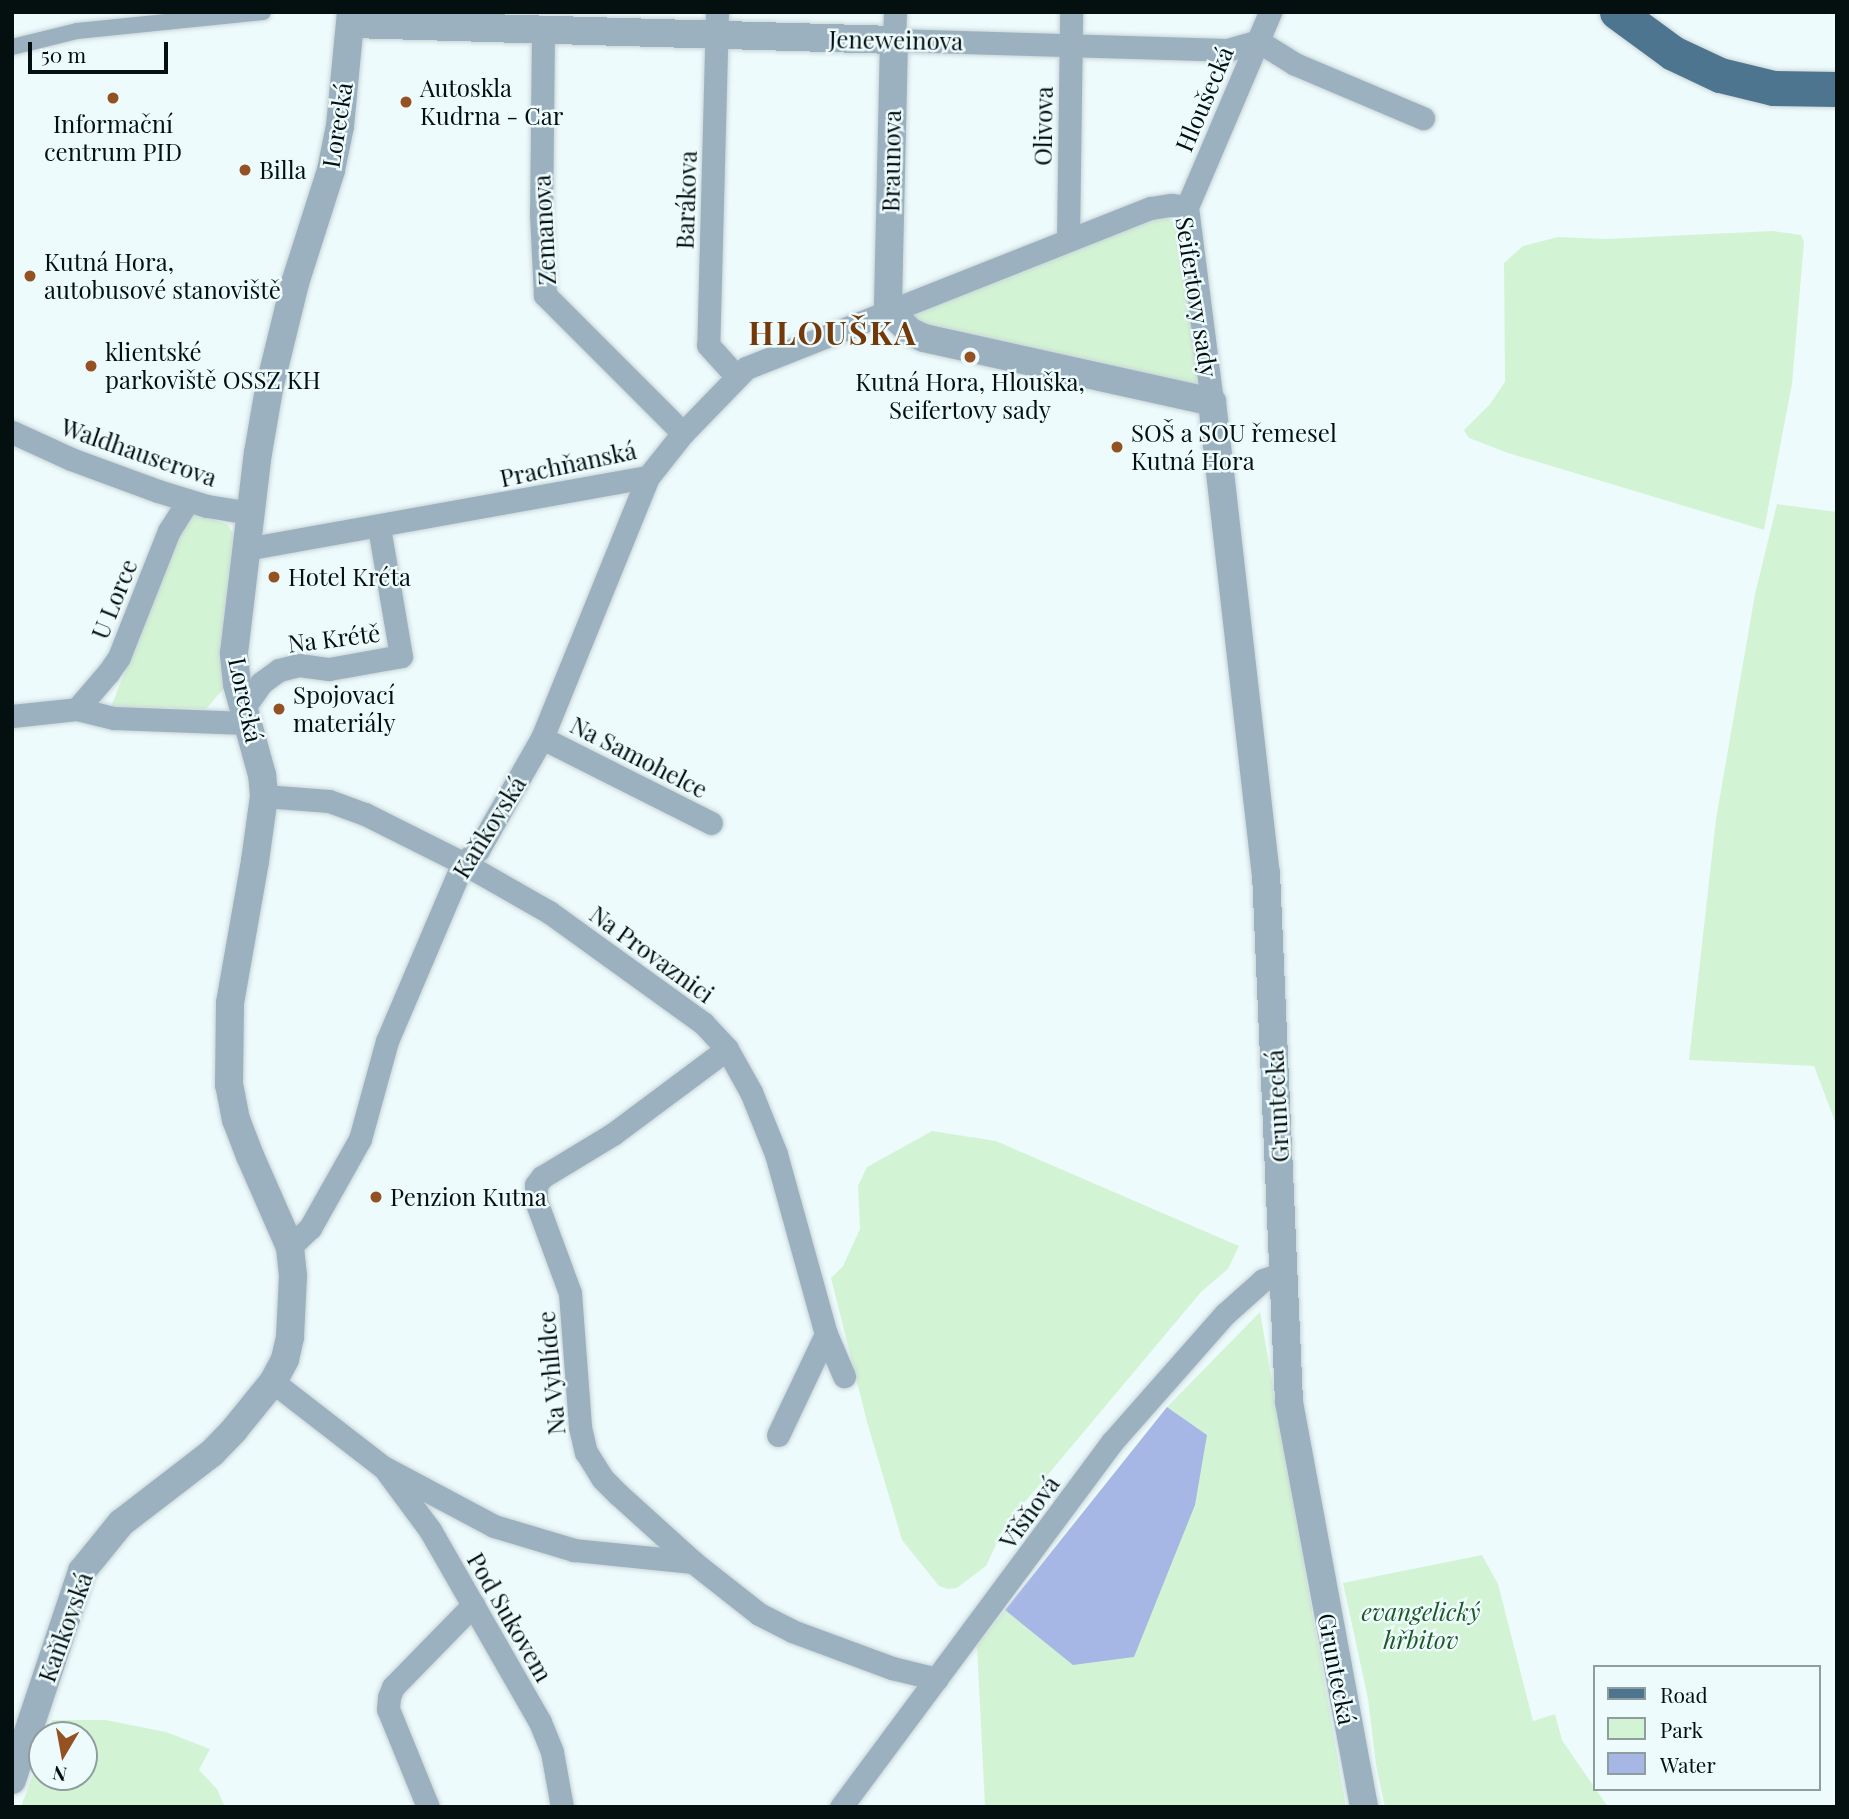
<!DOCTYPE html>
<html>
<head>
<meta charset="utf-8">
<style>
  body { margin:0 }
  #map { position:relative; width:1849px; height:1819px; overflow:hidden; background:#eefbfd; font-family:"Playfair Display",serif }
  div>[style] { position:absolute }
  .green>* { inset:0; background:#d3f4d4 }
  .water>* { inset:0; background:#a6b7e6 }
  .roads { filter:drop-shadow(0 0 2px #c9d5d7) drop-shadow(0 0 2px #c9d5d7) }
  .pedestrian>* { height:16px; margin:-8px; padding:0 8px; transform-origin:8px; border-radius:8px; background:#9cb1c0 }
  .minor>* { height:23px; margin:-11.5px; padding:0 11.5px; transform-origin:11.5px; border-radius:11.5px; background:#9cb1c0 }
  .tertiary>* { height:28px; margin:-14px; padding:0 14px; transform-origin:14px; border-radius:14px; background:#9cb1c0 }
  .primary>* { height:35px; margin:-17.5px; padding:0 17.5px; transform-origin:17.5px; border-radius:17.5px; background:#4e758f }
  .dots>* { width:19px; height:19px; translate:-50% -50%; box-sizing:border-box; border:4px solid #eefbfd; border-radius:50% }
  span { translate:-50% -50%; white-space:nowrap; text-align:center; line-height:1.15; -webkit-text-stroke:5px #eefbfd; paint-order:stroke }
  .street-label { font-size:24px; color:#040f10 }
  .poi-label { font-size:24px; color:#040f10 }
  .left { translate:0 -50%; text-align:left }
  .park-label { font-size:24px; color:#1e5826; font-style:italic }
  .district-label { font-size:32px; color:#743909; font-weight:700; letter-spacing:2px }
  .frame { position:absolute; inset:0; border:14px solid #040f10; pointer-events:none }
  .legend { position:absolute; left:1593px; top:1665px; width:228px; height:126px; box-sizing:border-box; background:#eefbfd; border:2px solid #909d9e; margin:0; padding:9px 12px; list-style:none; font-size:21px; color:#040f10 }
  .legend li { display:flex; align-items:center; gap:14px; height:35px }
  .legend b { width:35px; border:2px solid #909d9e }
  .north { position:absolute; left:28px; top:1721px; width:70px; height:70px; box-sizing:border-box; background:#eefbfd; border:2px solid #909d9e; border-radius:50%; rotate:190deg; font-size:19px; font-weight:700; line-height:28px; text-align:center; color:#040f10 }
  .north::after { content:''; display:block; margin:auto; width:24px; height:32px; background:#945121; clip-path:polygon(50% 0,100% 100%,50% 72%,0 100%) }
  .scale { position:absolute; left:28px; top:42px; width:140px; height:32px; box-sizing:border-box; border:4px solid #040f10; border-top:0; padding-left:9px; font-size:21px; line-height:24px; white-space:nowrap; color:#040f10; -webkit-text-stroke:5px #eefbfd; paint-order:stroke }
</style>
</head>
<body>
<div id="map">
  <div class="green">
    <i style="clip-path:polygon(1161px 215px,1180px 226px,1203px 382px,1198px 389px,929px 331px,910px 313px)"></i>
    <i style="clip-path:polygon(1772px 231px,1801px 235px,1804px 242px,1792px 384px,1764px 530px,1508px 453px,1469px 438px,1464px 430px,1490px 404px,1505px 382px,1504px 263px,1523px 246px,1558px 237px,1607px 239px)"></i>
    <i style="clip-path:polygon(1777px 504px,1837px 512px,1837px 1127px,1814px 1066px,1689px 1060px,1716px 819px,1755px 594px)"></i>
    <i style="clip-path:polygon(192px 511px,228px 525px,234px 536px,226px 686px,206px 709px,111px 707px,187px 512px)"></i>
    <i style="clip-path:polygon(932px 1131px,996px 1141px,1239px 1246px,1228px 1269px,1201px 1292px,1005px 1526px,986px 1566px,957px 1588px,948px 1589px,939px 1586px,902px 1540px,867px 1422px,831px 1278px,843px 1266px,860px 1229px,858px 1186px,867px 1167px)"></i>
    <i style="clip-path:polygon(1260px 1312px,1346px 1807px,985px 1807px,977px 1646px,1005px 1610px,1073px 1664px,1207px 1435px,1167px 1407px)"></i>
    <i style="clip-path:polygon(1482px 1555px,1498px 1584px,1533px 1721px,1555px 1714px,1562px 1740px,1608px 1807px,1385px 1807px,1376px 1765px,1368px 1699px,1343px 1583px)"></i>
    <i style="clip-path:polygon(52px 1720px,106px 1720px,166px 1732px,210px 1749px,199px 1770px,217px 1789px,225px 1807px,21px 1807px,42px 1749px,42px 1777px,84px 1777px,84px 1735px,47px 1735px)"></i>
  </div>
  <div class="water">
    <i style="clip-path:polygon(1167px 1407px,1207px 1435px,1195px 1505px,1134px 1657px,1073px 1665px,1005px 1610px)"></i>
  </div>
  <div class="roads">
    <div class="pedestrian">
      <i style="left:12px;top:47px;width:67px;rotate:-13.8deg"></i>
      <i style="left:77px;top:31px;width:187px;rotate:-5.8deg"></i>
    </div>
    <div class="minor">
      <i style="left:717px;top:12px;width:333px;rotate:91.5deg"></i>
      <i style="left:708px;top:345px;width:43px;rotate:47.8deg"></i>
      <i style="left:895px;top:12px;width:28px;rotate:92deg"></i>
      <i style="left:894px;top:40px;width:333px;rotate:1.7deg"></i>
      <i style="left:1227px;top:50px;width:32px;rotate:-16deg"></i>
      <i style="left:543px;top:31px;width:183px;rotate:90.6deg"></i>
      <i style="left:541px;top:214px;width:81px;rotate:87.2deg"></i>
      <i style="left:545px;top:295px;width:195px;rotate:45deg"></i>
      <i style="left:1258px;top:41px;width:44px;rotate:31.9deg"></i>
      <i style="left:1295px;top:64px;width:139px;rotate:22.9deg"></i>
      <i style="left:1187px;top:207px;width:212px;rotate:-66.9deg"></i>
      <i style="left:1187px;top:207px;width:197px;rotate:82.7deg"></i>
      <i style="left:1068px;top:240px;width:228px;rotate:-89.2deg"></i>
      <i style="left:12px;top:432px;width:65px;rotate:24.6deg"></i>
      <i style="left:71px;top:459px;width:93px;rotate:20.2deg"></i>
      <i style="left:158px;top:491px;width:51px;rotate:17deg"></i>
      <i style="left:207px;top:506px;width:45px;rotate:9deg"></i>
      <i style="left:246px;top:549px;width:408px;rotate:-10.2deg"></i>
      <i style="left:77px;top:709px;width:38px;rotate:14deg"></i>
      <i style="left:114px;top:718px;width:133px;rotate:2.2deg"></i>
      <i style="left:243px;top:709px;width:32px;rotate:-55deg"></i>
      <i style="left:261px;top:683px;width:22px;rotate:-36deg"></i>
      <i style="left:279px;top:670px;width:21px;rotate:-14deg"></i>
      <i style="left:299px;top:665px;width:30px;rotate:8deg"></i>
      <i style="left:329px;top:669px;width:73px;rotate:-10.2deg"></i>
      <i style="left:401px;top:656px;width:131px;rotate:-99.7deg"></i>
      <i style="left:12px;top:716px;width:65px;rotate:-6.1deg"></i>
      <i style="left:77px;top:709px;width:48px;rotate:-49.3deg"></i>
      <i style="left:108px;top:673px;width:19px;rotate:-55deg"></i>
      <i style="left:119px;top:657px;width:136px;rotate:-68.4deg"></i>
      <i style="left:169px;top:531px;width:36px;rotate:-58deg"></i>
      <i style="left:542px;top:738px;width:189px;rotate:26.7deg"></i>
      <i style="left:264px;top:796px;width:65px;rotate:4.4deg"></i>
      <i style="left:329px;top:801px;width:38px;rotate:20deg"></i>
      <i style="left:365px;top:814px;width:110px;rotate:26.6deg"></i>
      <i style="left:463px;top:863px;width:99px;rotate:29.7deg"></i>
      <i style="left:549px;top:912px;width:190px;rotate:35.8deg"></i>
      <i style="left:703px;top:1023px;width:35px;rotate:47deg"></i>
      <i style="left:727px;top:1049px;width:49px;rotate:60.8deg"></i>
      <i style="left:751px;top:1092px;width:67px;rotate:68deg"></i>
      <i style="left:776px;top:1154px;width:187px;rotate:74.5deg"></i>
      <i style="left:826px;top:1334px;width:46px;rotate:66.8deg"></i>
      <i style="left:727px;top:1049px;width:142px;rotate:143.3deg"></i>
      <i style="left:613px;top:1134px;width:83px;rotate:148.8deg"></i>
      <i style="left:542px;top:1177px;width:10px;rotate:127deg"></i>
      <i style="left:536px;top:1185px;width:16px;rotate:90deg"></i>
      <i style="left:536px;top:1201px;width:98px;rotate:69.7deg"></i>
      <i style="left:570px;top:1293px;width:134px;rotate:85.7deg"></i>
      <i style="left:580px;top:1427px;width:26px;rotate:77deg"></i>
      <i style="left:586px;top:1452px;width:31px;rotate:58deg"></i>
      <i style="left:602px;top:1478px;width:23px;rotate:45deg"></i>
      <i style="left:618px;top:1494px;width:101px;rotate:42.2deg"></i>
      <i style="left:693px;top:1562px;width:84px;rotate:38.2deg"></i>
      <i style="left:759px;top:1614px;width:37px;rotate:27deg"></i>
      <i style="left:792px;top:1631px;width:107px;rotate:20.3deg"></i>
      <i style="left:892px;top:1668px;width:46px;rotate:13.7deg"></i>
      <i style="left:290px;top:1247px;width:28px;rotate:-44deg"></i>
      <i style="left:310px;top:1228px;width:102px;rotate:-60.7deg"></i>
      <i style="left:360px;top:1139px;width:102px;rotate:-74.6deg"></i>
      <i style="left:387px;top:1041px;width:194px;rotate:-66.9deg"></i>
      <i style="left:463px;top:863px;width:20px;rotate:-41deg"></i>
      <i style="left:478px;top:850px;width:129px;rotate:-60.3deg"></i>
      <i style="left:542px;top:738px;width:282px;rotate:-67.9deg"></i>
      <i style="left:648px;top:477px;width:56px;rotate:-51.5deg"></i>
      <i style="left:683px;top:433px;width:91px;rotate:-45.9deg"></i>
      <i style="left:746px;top:368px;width:435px;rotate:-21.6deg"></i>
      <i style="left:1151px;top:208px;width:20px;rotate:-9deg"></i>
      <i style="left:1171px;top:205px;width:16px;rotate:7deg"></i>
      <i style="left:273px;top:1382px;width:139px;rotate:37.7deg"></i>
      <i style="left:383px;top:1467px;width:126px;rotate:28deg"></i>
      <i style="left:494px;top:1526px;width:84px;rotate:16.7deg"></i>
      <i style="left:574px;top:1550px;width:120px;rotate:5.8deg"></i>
      <i style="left:778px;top:1435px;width:112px;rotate:-64.6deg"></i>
      <i style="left:387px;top:1472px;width:72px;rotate:53.4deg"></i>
      <i style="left:430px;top:1530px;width:221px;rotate:60.2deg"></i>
      <i style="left:540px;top:1722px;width:32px;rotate:68deg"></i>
      <i style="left:552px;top:1752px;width:56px;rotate:79.7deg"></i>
      <i style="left:428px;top:1807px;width:106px;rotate:-112.2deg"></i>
      <i style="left:388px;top:1709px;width:12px;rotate:-85deg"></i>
      <i style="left:389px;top:1697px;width:11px;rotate:-68deg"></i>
      <i style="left:393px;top:1687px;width:115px;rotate:-45.7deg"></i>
      <i style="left:841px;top:1807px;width:455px;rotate:-53.4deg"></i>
      <i style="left:1112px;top:1442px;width:171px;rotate:-48.6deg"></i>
      <i style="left:1225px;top:1314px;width:51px;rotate:-41.8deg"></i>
      <i style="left:1263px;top:1280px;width:21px;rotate:-19deg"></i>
    </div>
    <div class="tertiary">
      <i style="left:352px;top:24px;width:542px;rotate:1.69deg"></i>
      <i style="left:894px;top:40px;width:270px;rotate:91.3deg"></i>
      <i style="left:888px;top:310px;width:32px;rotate:44deg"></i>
      <i style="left:911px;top:332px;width:14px;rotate:25deg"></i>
      <i style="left:924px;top:338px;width:295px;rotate:12.5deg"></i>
      <i style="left:1212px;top:402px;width:474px;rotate:83.5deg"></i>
      <i style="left:1266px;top:873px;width:529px;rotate:87.51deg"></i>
      <i style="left:1289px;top:1402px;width:412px;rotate:79.5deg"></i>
      <i style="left:12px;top:1780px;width:220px;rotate:-71.5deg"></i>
      <i style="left:82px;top:1571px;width:62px;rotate:-50.9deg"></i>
      <i style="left:121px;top:1523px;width:115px;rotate:-37.6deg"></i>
      <i style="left:212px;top:1453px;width:32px;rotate:-46deg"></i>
      <i style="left:234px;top:1430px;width:62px;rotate:-50.9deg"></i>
      <i style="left:273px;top:1382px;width:26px;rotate:-62deg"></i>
      <i style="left:285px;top:1359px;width:23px;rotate:-77deg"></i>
      <i style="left:290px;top:1337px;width:61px;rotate:-87.2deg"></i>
      <i style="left:293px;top:1276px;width:29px;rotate:-96deg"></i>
      <i style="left:290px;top:1247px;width:99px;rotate:-113.7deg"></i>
      <i style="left:250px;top:1156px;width:39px;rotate:-111deg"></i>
      <i style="left:236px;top:1120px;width:36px;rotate:-101deg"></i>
      <i style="left:229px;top:1085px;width:82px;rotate:-89.3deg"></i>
      <i style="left:230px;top:1003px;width:144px;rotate:-80deg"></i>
      <i style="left:255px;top:861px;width:66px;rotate:-82.1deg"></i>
      <i style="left:264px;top:796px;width:21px;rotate:-95deg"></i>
      <i style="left:262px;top:775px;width:94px;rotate:-105.4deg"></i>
      <i style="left:237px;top:684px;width:31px;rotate:-96deg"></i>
      <i style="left:234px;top:653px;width:201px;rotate:-83.2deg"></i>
      <i style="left:258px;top:453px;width:65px;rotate:-80.2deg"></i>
      <i style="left:269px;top:389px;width:109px;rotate:-76.2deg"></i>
      <i style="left:295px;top:283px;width:119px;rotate:-72.3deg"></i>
      <i style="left:331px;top:170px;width:45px;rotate:-78.4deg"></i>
      <i style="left:340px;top:126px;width:115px;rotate:-84.5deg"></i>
    </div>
    <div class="primary">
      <i style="left:1617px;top:12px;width:69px;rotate:36.2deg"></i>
      <i style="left:1673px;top:53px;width:52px;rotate:25.1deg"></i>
      <i style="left:1720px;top:75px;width:55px;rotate:13.8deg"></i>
      <i style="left:1773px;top:88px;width:64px;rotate:0.9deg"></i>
    </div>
  </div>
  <div class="dots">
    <i style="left:113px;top:98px;background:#945121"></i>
    <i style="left:406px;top:102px;background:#945121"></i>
    <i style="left:245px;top:170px;background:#945121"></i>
    <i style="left:30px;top:276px;background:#945121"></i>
    <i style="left:970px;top:357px;background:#945121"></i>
    <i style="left:91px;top:366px;background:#945121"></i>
    <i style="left:1117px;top:447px;background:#945121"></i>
    <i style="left:274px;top:577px;background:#945121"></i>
    <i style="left:279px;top:709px;background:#945121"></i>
    <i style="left:376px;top:1197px;background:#945121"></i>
  </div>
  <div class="street-label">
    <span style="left:896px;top:40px;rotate:1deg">Jeneweinova</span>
    <span style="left:1204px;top:99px;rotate:-67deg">Hloušecká</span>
    <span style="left:337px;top:125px;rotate:-81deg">Lorecká</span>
    <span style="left:1043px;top:126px;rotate:-89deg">Olivova</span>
    <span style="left:891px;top:161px;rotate:-89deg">Braunova</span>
    <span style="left:686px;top:200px;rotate:-88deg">Barákova</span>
    <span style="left:544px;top:230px;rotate:-93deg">Zemanova</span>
    <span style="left:1197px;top:297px;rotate:81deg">Seifertovy sady</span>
    <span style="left:139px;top:452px;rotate:19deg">Waldhauserova</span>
    <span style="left:568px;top:464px;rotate:-12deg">Prachňanská</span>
    <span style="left:114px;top:599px;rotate:-68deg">U Lorce</span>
    <span style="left:334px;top:638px;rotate:-7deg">Na Krétě</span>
    <span style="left:246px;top:700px;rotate:78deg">Lorecká</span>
    <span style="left:639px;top:757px;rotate:27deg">Na Samohelce</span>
    <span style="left:489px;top:827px;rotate:-58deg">Kaňkovská</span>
    <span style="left:652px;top:954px;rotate:36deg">Na Provaznici</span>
    <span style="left:1277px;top:1106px;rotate:-93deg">Gruntecká</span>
    <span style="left:551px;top:1373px;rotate:-95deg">Na Vyhlídce</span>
    <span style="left:1029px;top:1512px;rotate:-54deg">Višňová</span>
    <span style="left:510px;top:1617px;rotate:60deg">Pod Sukovem</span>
    <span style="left:65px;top:1627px;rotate:-70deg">Kaňkovská</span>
    <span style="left:1337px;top:1669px;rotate:79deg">Gruntecká</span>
  </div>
  <div class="poi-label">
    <span class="left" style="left:420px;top:102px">Autoskla<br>Kudrna - Car</span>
    <span style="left:113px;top:138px">Informační<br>centrum PID</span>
    <span class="left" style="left:259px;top:170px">Billa</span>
    <span class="left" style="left:44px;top:276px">Kutná Hora,<br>autobusové stanoviště</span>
    <span class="left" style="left:105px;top:366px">klientské<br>parkoviště OSSZ KH</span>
    <span style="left:970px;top:396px">Kutná Hora, Hlouška,<br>Seifertovy sady</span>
    <span class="left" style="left:1131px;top:447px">SOŠ a SOU řemesel<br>Kutná Hora</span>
    <span class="left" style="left:288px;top:577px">Hotel Kréta</span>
    <span class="left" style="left:293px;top:709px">Spojovací<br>materiály</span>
    <span class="left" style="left:390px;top:1197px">Penzion Kutna</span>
  </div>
  <div class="park-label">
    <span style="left:1421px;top:1626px">evangelický<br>hřbitov</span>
  </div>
  <div class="district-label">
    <span style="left:833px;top:332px">HLOUŠKA</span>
  </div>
  <div class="frame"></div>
  <ul class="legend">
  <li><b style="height:9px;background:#4e758f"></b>Road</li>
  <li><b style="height:19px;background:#d3f4d4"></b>Park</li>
  <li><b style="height:19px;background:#a6b7e6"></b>Water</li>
  </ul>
  <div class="north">N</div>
  <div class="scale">50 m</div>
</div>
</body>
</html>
